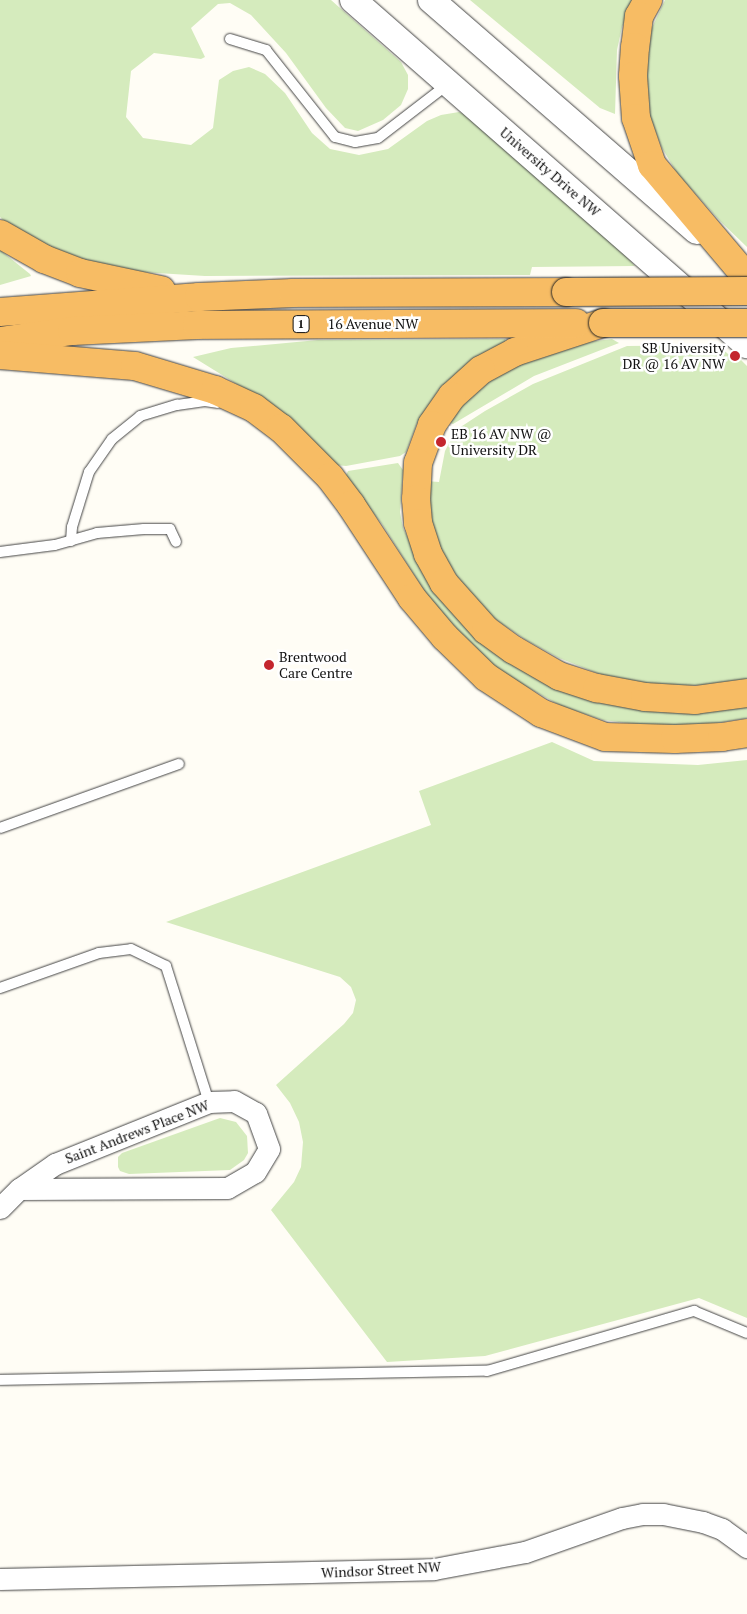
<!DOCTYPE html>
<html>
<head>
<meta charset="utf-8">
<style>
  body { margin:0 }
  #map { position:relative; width:747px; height:1614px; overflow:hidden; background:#fffdf5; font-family:"PT Serif",serif }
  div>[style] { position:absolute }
  .green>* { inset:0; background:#d5ebbd }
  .roads { filter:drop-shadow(0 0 1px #444) drop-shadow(0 0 1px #444) }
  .service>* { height:10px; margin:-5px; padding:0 5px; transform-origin:5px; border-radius:5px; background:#fff }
  .minor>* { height:21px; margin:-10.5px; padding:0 10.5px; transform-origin:10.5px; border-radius:10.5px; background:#fff }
  .tertiary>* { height:26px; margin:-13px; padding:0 13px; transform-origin:13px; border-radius:13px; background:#fff }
  .trunk>* { height:28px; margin:-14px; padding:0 14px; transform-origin:14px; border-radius:14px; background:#f7bc64 }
  .bridges { filter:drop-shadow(0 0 1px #222) drop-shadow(0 0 1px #222) }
  .trunk-bridge>* { height:28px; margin:-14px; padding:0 14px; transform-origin:14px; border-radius:14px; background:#f7bc64 }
  .dots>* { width:14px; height:14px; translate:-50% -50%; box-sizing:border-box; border:2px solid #fff; border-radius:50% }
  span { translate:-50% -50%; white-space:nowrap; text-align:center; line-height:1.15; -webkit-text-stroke:5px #fff; paint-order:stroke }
  .shield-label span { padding:1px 4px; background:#fff; border:1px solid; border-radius:4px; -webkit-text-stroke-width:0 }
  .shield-label { font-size:12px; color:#111; font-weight:700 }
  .street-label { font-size:14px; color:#111 }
  .poi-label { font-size:14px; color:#111 }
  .right { translate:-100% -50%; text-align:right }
  .left { translate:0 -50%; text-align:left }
</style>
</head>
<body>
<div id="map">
  <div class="green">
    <i style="clip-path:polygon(0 0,331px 0,401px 62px,408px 75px,408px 89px,401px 105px,383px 120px,358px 131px,345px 128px,326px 108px,286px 53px,251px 15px,230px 3px,218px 4px,191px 28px,205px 57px,201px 59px,154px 53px,131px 71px,126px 117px,143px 138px,191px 145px,213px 128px,219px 80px,233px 71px,249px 67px,265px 74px,285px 93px,312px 133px,330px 149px,359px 155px,388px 149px,427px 121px,441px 115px,459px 112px,475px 118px,616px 245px,635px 266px,532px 267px,530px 275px,205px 276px,125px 271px,68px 257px,5px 222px,0 217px)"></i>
    <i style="clip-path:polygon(470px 0,634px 0,622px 27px,617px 50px,615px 114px,600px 108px)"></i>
    <i style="clip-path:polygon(665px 0,747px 0,747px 247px,720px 221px,677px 173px,662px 148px,652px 122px,647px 123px,643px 106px,648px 36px)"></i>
    <i style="clip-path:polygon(0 250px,30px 274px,31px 276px,0 285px)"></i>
    <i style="clip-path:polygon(505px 339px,507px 345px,473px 362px,440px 388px,417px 423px,406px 452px,400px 456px,346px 466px,336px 465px,264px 401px,193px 357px,231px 348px,318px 340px)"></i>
    <i style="clip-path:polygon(612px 339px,619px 343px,534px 376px,453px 424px,450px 423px,453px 411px,497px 370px,579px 343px)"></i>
    <i style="clip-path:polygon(718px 345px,737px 362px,741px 360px,747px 366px,747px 679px,713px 685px,672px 686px,639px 683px,602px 675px,559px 658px,526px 640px,489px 615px,466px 590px,445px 558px,429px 527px,426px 481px,439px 482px,445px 451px,456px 430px,485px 411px,533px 384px,627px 346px)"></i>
    <i style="clip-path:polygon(398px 463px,403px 470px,400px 512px,403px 528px,415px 552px,516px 663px,747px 704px,747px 718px,705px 725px,651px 726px,603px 720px,561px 706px,506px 675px,478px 654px,429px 598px,382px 524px,345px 477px,348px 471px)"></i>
    <i style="clip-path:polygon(552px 742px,594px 761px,698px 765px,747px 760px,747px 1318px,699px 1298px,485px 1356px,387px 1362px,271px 1210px,294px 1182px,301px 1167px,303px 1142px,299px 1122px,290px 1103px,276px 1085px,344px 1024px,353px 1013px,356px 1000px,351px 987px,340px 977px,166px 922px,431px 825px,419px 791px)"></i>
    <i style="clip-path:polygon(220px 1118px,236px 1122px,247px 1136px,248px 1153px,244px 1160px,230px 1170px,129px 1174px,120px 1171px,118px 1167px,118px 1157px,122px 1153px)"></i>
  </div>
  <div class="roads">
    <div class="service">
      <i style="left:230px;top:39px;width:38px;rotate:17deg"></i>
      <i style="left:266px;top:50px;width:111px;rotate:51.6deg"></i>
      <i style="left:335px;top:137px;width:21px;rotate:14deg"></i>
      <i style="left:355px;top:142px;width:23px;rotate:-10deg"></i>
      <i style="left:378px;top:138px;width:88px;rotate:-37.6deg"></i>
      <i style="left:71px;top:541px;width:14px;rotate:-86deg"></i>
      <i style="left:72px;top:527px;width:58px;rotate:-72.8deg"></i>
      <i style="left:89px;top:472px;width:40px;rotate:-55.1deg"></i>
      <i style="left:112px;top:439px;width:36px;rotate:-39deg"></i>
      <i style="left:140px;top:416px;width:39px;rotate:-17deg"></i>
      <i style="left:177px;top:405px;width:28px;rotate:-8deg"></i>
      <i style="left:205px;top:401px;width:12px;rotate:9deg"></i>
      <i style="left:0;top:552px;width:55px;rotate:-7.3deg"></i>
      <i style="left:55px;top:545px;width:44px;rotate:-15.9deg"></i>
      <i style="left:97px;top:533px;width:47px;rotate:-4.9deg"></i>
      <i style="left:144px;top:529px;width:26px"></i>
      <i style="left:170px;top:529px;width:14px;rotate:65deg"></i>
      <i style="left:0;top:828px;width:190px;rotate:-19.7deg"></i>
      <i style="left:0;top:988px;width:105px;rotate:-19.5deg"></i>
      <i style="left:99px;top:953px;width:32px;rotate:-7deg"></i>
      <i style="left:131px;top:949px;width:39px;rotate:26deg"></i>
      <i style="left:166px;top:966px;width:143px;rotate:72.5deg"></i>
      <i style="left:0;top:1380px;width:487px;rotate:-1.1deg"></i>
      <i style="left:487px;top:1371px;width:216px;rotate:-16.2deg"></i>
      <i style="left:694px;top:1311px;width:57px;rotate:22.5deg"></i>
    </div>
    <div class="minor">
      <i style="left:0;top:1208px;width:27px;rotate:-45deg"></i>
      <i style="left:19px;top:1189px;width:44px;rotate:-34.8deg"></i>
      <i style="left:55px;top:1164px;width:166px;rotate:-21.9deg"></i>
      <i style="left:209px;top:1102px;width:25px;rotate:-2deg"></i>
      <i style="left:234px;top:1101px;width:25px;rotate:29deg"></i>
      <i style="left:256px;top:1113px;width:38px;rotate:70deg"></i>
      <i style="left:269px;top:1149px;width:27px;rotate:121deg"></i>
      <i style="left:255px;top:1172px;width:32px;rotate:150deg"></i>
      <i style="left:227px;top:1188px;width:208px;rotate:179.7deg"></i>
      <i style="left:0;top:1579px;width:434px;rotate:-1.3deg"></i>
      <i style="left:434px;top:1569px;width:93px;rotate:-10.6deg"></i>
      <i style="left:525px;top:1552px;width:103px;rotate:-19.3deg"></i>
      <i style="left:622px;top:1518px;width:21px;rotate:-11deg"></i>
      <i style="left:643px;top:1514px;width:20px"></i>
      <i style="left:663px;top:1514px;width:41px;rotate:11.3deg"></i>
      <i style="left:703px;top:1522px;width:20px;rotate:20deg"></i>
      <i style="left:722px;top:1529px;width:31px;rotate:36deg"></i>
    </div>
    <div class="tertiary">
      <i style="left:353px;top:0;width:524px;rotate:41.21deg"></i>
      <i style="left:431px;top:0;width:352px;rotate:41deg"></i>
    </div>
    <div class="trunk">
      <i style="left:648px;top:0;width:18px;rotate:119deg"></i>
      <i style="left:639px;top:16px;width:31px;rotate:97deg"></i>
      <i style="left:635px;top:47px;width:29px;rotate:94deg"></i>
      <i style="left:633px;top:76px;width:42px;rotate:85.9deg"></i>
      <i style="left:636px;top:118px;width:50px;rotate:71.2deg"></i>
      <i style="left:652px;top:165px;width:135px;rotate:49.8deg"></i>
      <i style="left:0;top:234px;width:51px;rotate:29.6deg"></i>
      <i style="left:44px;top:259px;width:39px;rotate:21deg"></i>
      <i style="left:80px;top:273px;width:83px;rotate:11.9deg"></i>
      <i style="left:0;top:312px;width:200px;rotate:-4.3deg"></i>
      <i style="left:199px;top:297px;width:94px;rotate:-2.4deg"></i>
      <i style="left:293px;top:293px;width:273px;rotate:-0.2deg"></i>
      <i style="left:603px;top:323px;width:93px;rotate:161.8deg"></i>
      <i style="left:515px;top:352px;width:38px;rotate:152deg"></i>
      <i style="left:481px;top:370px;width:39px;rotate:138deg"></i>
      <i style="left:452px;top:396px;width:35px;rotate:125deg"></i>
      <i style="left:432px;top:425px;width:40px;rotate:110.2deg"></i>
      <i style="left:418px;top:463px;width:36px;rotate:93deg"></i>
      <i style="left:416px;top:499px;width:24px;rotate:85deg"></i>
      <i style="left:418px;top:523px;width:33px;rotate:72deg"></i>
      <i style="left:428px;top:554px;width:33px;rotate:61deg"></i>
      <i style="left:444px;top:583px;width:63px;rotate:48.2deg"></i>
      <i style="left:486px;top:630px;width:34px;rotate:36deg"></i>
      <i style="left:514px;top:650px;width:52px;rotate:30deg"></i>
      <i style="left:559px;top:676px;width:40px;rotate:18deg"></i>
      <i style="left:597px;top:688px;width:49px;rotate:10.6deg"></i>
      <i style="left:645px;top:697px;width:50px;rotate:3.4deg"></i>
      <i style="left:695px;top:700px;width:52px;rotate:-7.7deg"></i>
      <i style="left:0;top:341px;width:73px;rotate:-7.9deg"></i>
      <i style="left:72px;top:331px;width:125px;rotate:-2.7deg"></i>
      <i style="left:197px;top:325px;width:379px;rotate:-0.3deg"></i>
      <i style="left:0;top:355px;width:135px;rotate:4.7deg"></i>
      <i style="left:135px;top:366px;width:84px;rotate:16.7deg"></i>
      <i style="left:215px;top:390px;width:43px;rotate:24.8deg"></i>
      <i style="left:254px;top:408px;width:34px;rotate:37deg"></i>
      <i style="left:281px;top:428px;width:69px;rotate:45deg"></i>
      <i style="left:330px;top:477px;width:35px;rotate:53deg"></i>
      <i style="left:351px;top:505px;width:111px;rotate:56.7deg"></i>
      <i style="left:412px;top:598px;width:51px;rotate:49.8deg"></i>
      <i style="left:445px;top:637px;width:57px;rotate:44.3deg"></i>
      <i style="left:486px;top:677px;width:66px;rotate:33.2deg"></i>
      <i style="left:541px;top:713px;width:68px;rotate:20.6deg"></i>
      <i style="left:605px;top:737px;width:70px;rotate:1.6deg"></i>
      <i style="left:675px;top:739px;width:47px;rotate:-2.4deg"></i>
      <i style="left:722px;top:737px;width:25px;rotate:-9deg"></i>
    </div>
  </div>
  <div class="bridges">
    <div class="trunk-bridge">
      <i style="left:566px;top:292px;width:181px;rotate:-0.3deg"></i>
      <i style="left:603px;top:323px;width:144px"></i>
    </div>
  </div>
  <div class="dots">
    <i style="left:735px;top:356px;background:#c4262e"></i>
    <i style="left:441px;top:442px;background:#c4262e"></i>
    <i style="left:269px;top:665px;background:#c4262e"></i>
  </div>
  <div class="shield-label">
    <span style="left:301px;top:324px">1</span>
  </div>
  <div class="street-label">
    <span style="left:550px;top:172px;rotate:41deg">University Drive NW</span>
    <span style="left:373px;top:324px">16 Avenue NW</span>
    <span style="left:137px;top:1132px;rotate:-21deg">Saint Andrews Place NW</span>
    <span style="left:381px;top:1570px;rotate:-3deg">Windsor Street NW</span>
  </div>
  <div class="poi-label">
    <span class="right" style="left:725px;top:356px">SB University<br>DR @ 16 AV NW</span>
    <span class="left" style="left:451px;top:442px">EB 16 AV NW @<br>University DR</span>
    <span class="left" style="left:279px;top:665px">Brentwood<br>Care Centre</span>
  </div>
</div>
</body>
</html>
